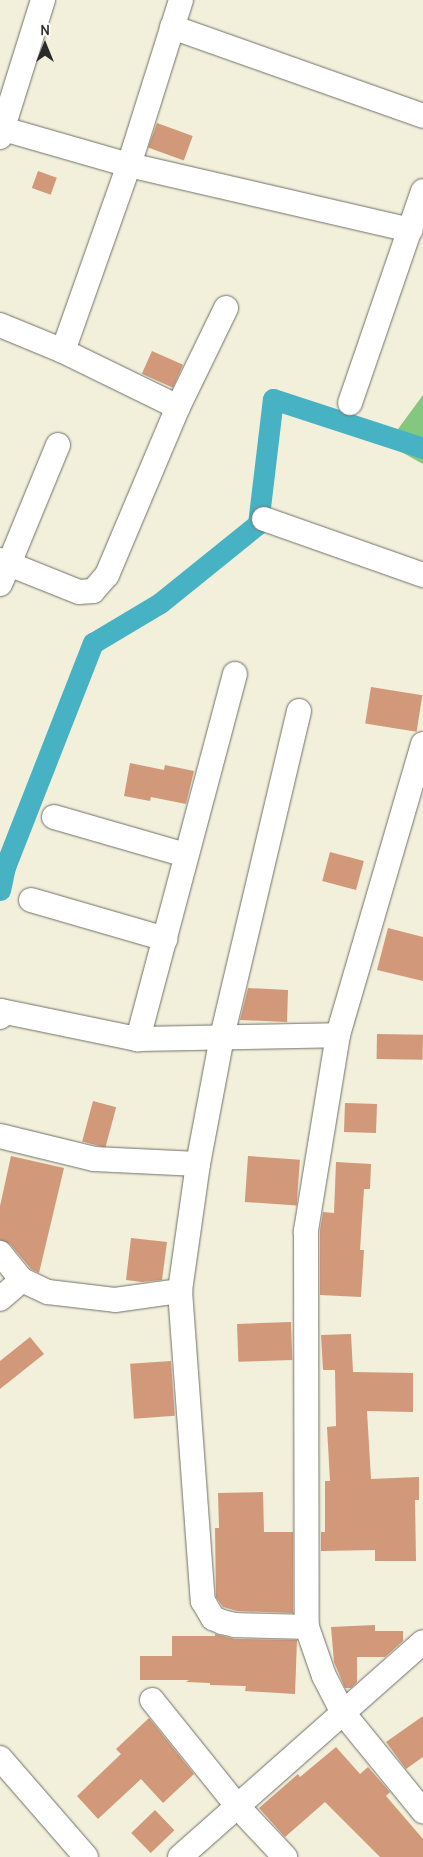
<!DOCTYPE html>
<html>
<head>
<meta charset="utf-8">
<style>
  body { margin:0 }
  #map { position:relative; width:423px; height:1857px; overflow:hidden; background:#f2efdb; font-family:Delius,sans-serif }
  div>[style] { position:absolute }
  .green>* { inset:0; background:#83c781 }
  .canal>* { height:21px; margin:-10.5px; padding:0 10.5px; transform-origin:10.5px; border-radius:10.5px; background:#46b2c3 }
  .building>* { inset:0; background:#d1987a; transform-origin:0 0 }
  .roads { filter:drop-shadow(0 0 1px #717069) drop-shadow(0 0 1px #717069) }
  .minor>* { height:24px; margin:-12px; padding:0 12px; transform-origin:12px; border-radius:12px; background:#fff }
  span { translate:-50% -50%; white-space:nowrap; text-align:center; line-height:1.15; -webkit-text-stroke:5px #fdfcf7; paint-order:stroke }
  .north { position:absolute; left:20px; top:20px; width:50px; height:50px; -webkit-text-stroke:4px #fdfcf7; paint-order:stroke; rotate:0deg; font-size:14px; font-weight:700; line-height:20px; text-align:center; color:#2b2b2b }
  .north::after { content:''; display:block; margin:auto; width:18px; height:22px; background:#2b2b2b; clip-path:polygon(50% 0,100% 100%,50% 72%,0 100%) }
</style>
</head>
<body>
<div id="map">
  <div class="green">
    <i style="clip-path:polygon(423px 395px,423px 464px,387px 444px)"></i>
  </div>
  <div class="canal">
    <i style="left:0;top:890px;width:24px;rotate:-78deg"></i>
    <i style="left:5px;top:867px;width:241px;rotate:-68.6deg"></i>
    <i style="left:93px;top:643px;width:78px;rotate:-30.8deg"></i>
    <i style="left:160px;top:603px;width:126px;rotate:-38.9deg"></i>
    <i style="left:258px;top:524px;width:126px;rotate:-83.2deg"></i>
    <i style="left:273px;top:399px;width:158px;rotate:18.1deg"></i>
  </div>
  <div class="building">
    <i style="left:157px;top:123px;width:38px;height:26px;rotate:20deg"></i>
    <i style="left:38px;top:171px;width:20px;height:18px;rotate:20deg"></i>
    <i style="left:152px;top:351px;width:34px;height:25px;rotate:24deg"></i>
    <i style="left:371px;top:687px;width:52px;height:37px;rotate:9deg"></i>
    <i style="clip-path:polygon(130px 763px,164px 770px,165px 765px,194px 771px,186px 804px,151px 797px,150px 801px,124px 796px)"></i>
    <i style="left:330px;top:852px;width:35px;height:30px;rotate:15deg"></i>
    <i style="clip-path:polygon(388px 928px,423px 937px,423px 981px,377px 970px)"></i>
    <i style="clip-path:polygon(248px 988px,288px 990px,287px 1022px,240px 1020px)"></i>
    <i style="left:377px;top:1034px;width:46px;height:25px;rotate:1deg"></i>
    <i style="left:93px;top:1101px;width:24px;height:42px;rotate:15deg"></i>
    <i style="left:345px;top:1103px;width:32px;height:29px;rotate:2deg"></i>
    <i style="clip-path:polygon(11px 1156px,64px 1168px,39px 1273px,31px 1269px,10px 1244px,0 1240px,0 1206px)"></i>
    <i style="left:248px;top:1156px;width:52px;height:46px;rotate:4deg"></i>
    <i style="clip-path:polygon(336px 1162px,371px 1164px,370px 1189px,364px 1189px,360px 1250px,364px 1250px,361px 1297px,320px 1295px,320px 1230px,323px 1212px,334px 1213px)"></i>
    <i style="clip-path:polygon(131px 1238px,167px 1242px,162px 1280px,142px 1282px,126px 1280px)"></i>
    <i style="left:291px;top:1322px;width:38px;height:54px;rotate:88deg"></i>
    <i style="clip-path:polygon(351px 1334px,353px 1372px,413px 1373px,413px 1412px,367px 1411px,371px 1479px,419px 1477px,419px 1500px,415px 1500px,416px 1561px,375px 1561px,375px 1550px,321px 1551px,321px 1532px,325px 1532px,325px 1481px,330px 1481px,327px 1427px,336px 1426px,335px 1370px,323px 1370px,321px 1335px)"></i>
    <i style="clip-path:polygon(30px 1337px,44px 1354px,0 1389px,0 1361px)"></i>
    <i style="left:171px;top:1361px;width:55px;height:41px;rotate:86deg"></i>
    <i style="clip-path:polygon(263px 1492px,264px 1532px,293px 1532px,293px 1613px,237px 1611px,223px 1607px,216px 1597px,215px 1528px,219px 1528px,218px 1493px)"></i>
    <i style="clip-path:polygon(375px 1625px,375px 1631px,403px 1631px,403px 1641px,385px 1657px,357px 1657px,357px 1682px,351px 1688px,345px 1688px,334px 1662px,331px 1627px)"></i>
    <i style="clip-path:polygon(215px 1634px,235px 1639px,297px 1640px,295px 1694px,245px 1691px,246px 1686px,210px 1685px,210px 1683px,186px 1682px,189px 1680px,140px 1680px,140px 1656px,172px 1656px,172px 1636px,215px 1636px)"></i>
    <i style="clip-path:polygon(423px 1716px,423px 1757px,406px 1769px,386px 1742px)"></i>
    <i style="clip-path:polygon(149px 1718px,194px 1774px,163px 1803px,141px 1779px,98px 1819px,77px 1796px,121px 1754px,116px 1749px)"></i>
    <i style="clip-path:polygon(336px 1747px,360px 1774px,368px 1767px,390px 1792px,386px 1796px,423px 1839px,423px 1857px,380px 1857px,325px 1802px,285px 1837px,259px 1808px,298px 1774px,300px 1777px)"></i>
    <i style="left:155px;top:1810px;width:28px;height:33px;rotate:46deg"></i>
  </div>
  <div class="roads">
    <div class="minor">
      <i style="left:172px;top:27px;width:266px;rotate:19.5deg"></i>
      <i style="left:0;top:128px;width:134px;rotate:16deg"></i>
      <i style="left:129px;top:165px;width:289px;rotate:13deg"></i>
      <i style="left:0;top:137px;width:144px;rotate:-72.6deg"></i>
      <i style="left:0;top:325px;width:68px;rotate:22.4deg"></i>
      <i style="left:63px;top:351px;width:128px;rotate:26deg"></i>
      <i style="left:178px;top:407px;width:110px;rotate:-64.1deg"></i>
      <i style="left:63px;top:351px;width:197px;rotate:-70.5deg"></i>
      <i style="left:129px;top:165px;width:173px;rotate:-72.5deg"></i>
      <i style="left:350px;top:403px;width:224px;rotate:-71deg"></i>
      <i style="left:58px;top:445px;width:129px;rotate:112.4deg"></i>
      <i style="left:9px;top:564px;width:75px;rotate:21.8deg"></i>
      <i style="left:79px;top:592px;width:14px;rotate:-4deg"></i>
      <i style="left:93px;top:591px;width:21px;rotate:-49deg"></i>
      <i style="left:107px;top:575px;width:182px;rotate:-67.1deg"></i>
      <i style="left:264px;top:519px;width:169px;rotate:19.4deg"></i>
      <i style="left:0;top:560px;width:10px;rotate:24deg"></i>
      <i style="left:9px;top:564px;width:22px;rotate:114deg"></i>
      <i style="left:235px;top:674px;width:378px;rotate:104.9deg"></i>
      <i style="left:138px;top:1039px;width:200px;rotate:-1.1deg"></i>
      <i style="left:299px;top:711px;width:335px;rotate:103.3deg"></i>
      <i style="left:222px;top:1037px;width:129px;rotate:100.7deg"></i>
      <i style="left:198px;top:1164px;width:128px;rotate:98.1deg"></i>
      <i style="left:180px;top:1291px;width:311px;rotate:85.8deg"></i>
      <i style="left:203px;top:1601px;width:20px;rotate:60deg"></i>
      <i style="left:213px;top:1618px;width:10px;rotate:24deg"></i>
      <i style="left:222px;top:1622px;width:13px;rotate:13deg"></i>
      <i style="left:235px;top:1625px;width:72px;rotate:1.6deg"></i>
      <i style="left:423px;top:744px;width:303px;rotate:106.3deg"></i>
      <i style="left:338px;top:1035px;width:199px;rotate:99.3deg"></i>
      <i style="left:306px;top:1231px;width:396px;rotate:89.9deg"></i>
      <i style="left:307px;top:1627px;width:52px;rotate:70.9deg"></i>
      <i style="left:324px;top:1676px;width:42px;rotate:62.8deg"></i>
      <i style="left:343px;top:1713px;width:127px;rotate:50.8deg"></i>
      <i style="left:54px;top:817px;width:137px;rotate:16.1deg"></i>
      <i style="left:31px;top:900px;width:140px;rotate:16.2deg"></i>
      <i style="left:0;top:1017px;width:6px;rotate:-81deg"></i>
      <i style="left:1px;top:1011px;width:140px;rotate:11.6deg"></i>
      <i style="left:0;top:1136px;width:97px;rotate:13.7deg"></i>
      <i style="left:94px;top:1159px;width:104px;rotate:2.8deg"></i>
      <i style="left:0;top:1253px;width:35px;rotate:51deg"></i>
      <i style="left:22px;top:1280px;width:29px;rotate:25deg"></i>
      <i style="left:48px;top:1292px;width:67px;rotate:6.8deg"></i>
      <i style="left:115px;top:1300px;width:66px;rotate:-7.9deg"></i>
      <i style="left:0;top:1299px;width:29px;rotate:-41deg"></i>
      <i style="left:152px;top:1700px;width:137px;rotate:51.2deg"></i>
      <i style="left:238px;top:1807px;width:69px;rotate:46.8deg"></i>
      <i style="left:0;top:1758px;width:131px;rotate:49deg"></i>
      <i style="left:180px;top:1857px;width:324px;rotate:-41.5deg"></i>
    </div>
  </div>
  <div class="north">N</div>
</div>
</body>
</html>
